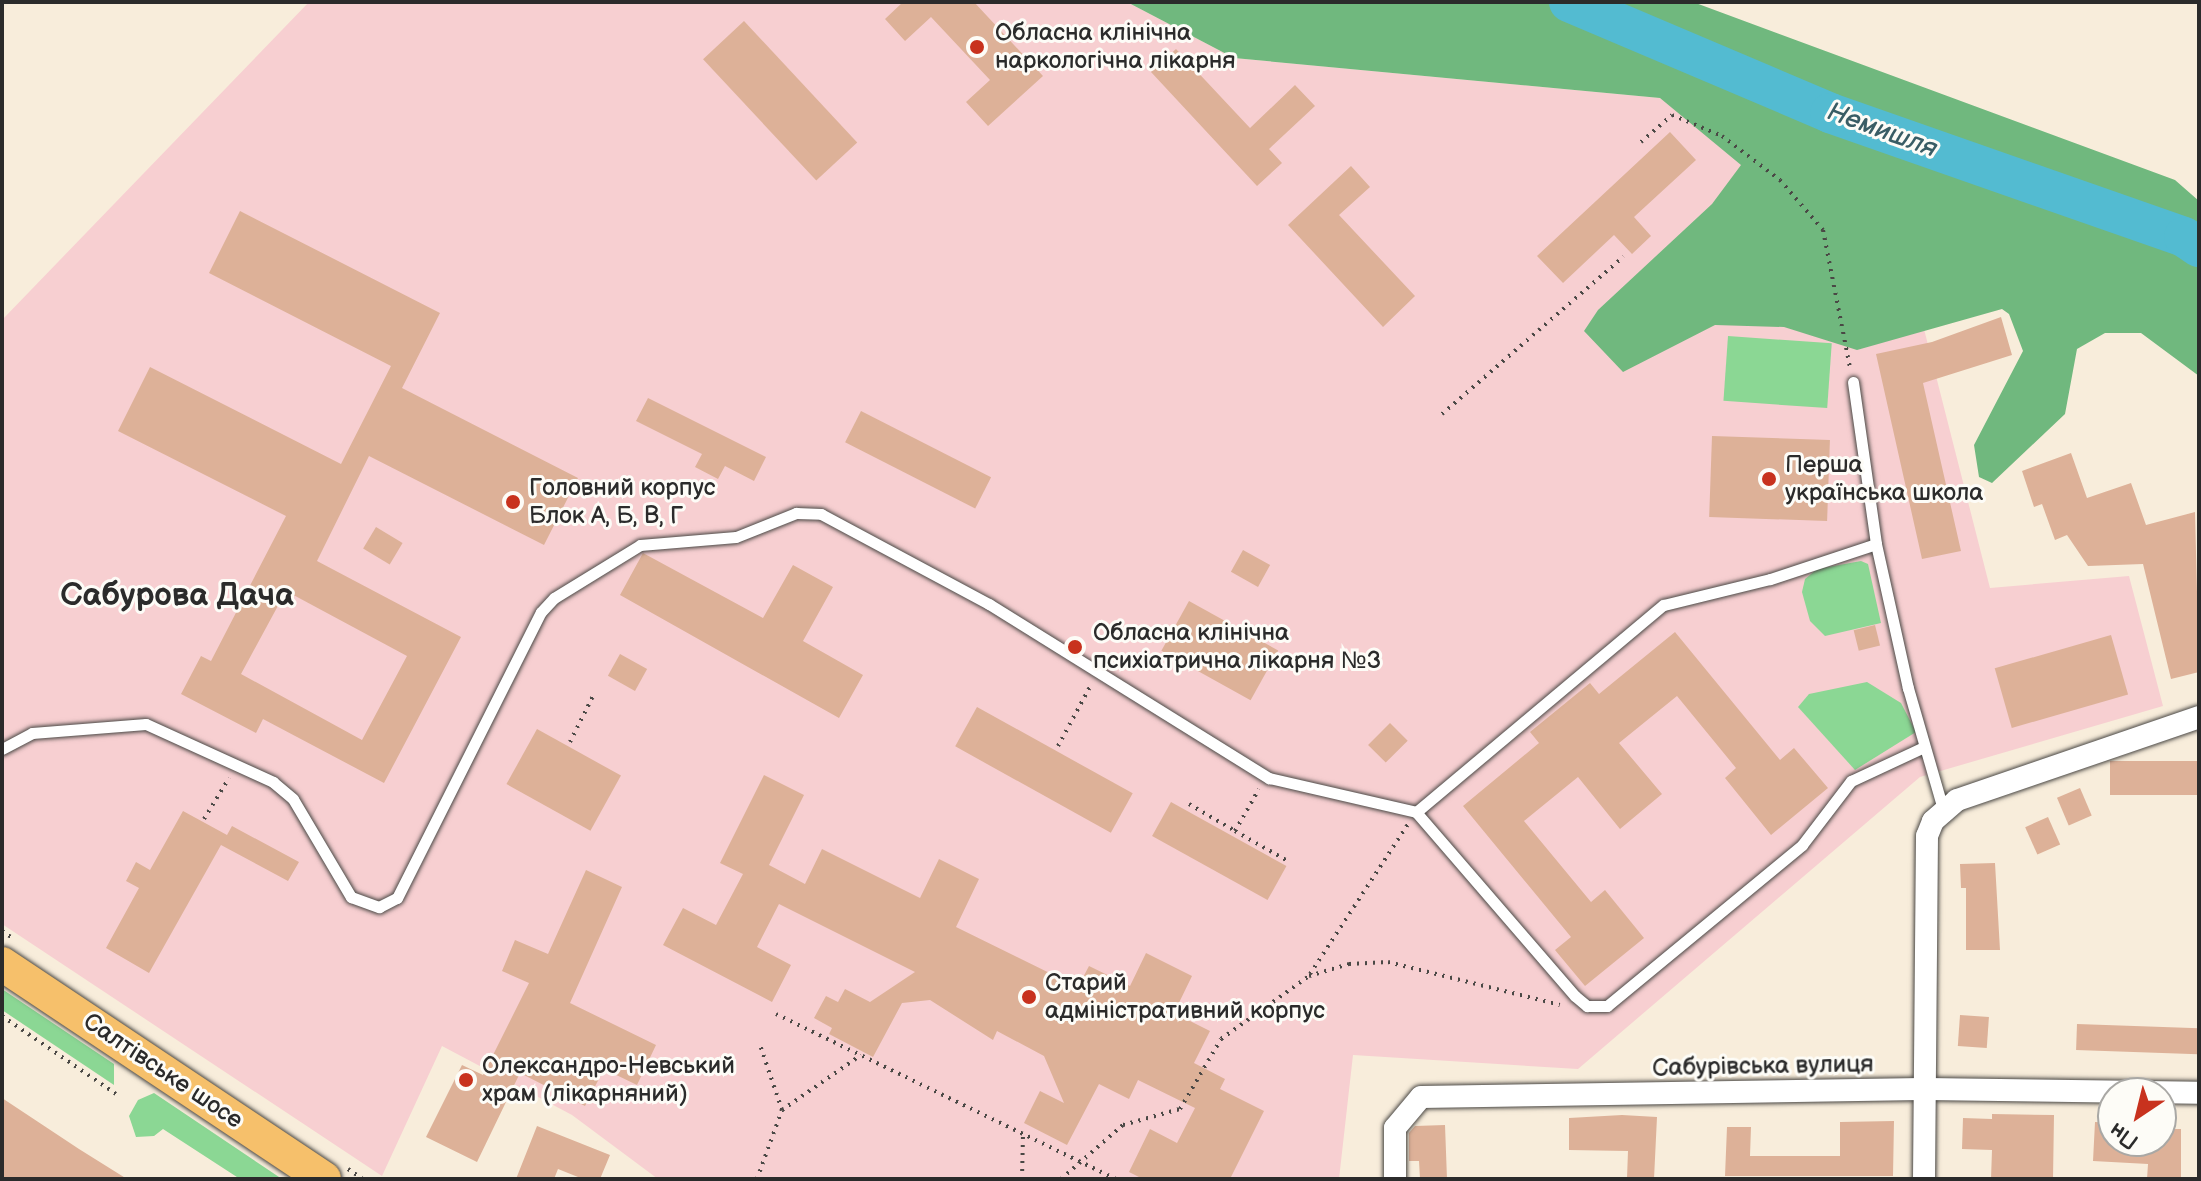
<!DOCTYPE html>
<html>
<head>
<meta charset="utf-8">
<style>
  body { margin:0 }
  #map { position:relative; width:2201px; height:1181px; overflow:hidden; background:#f8eddb; font-family:"Balsamiq Sans",sans-serif }
  div>[style] { position:absolute }
  .built>* { inset:0; background:#f7cfd1 }
  .green>* { inset:0; background:#8bd794; transform-origin:0 0 }
  .forest>* { inset:0; background:#70b87e }
  .river>* { height:40px; margin:-20px; padding:0 20px; transform-origin:20px; border-radius:20px; background:#53bbd1 }
  .building>* { inset:0; background:#ddb198; transform-origin:0 0 }
  .path>* { height:4px; margin-top:-2px; transform-origin:0; background:repeating-linear-gradient(90deg,#4a4845 0 2px,transparent 0 8px) }
  .roads { filter:drop-shadow(0 0 2px #4a4845) drop-shadow(0 0 2px #4a4845) }
  .lane>* { height:11px; margin:-5.5px; padding:0 5.5px; transform-origin:5.5px; border-radius:5.5px; background:#fff }
  .street>* { height:22px; margin:-11px; padding:0 11px; transform-origin:11px; border-radius:11px; background:#fff }
  .primary>* { height:34px; margin:-17px; padding:0 17px; transform-origin:17px; border-radius:17px; background:#f6c06b }
  .dots>* { width:22px; height:22px; translate:-50% -50%; box-sizing:border-box; border:4px solid #fdfcf7; border-radius:50% }
  span { translate:-50% -50%; white-space:nowrap; text-align:center; line-height:1.15; -webkit-text-stroke:6px #fdfcf7; paint-order:stroke }
  .poi-label { font-size:24px; color:#2b2b2b }
  .left { translate:0 -50%; text-align:left }
  .street-label { font-size:24px; color:#2b2b2b }
  .water-label { font-size:26px; color:#395d65; font-style:italic }
  .district-label { font-size:32px; color:#2b2b2b; font-weight:700 }
  .frame { position:absolute; inset:0; border:4px solid #2b2b2b; pointer-events:none }
  .north { position:absolute; left:2097px; top:1077px; width:80px; height:80px; box-sizing:border-box; background:#fdfcf7; border:2px solid #a9a8a5; border-radius:50%; rotate:215deg; font-size:22px; font-weight:700; line-height:32px; text-align:center; color:#2b2b2b }
  .north::after { content:''; display:block; margin:auto; width:28px; height:36px; background:#c8321e; clip-path:polygon(50% 0,100% 100%,50% 72%,0 100%) }
</style>
</head>
<body>
<div id="map">
  <div class="built">
    <i style="clip-path:polygon(309px 2px,1127px 2px,1234px 58px,1660px 98px,1726px 129px,1924px 329px,1990px 588px,2129px 576px,2163px 706px,1920px 777px,1578px 1069px,1353px 1055px,1339px 1179px,658px 1179px,572px 1115px,442px 1046px,382px 1176px,2px 924px,2px 320px)"></i>
  </div>
  <div class="green">
    <i style="left:1728px;top:336px;width:104px;height:65px;rotate:4deg"></i>
    <i style="clip-path:polygon(1861px 561px,1868px 564px,1881px 623px,1825px 636px,1810px 621px,1802px 592px,1805px 579px,1817px 569px)"></i>
    <i style="clip-path:polygon(1867px 682px,1901px 703px,1916px 732px,1855px 770px,1798px 707px,1809px 694px)"></i>
    <i style="clip-path:polygon(2px 989px,114px 1064px,114px 1085px,2px 1010px)"></i>
    <i style="clip-path:polygon(154px 1093px,282px 1179px,240px 1179px,163px 1129px,154px 1136px,136px 1137px,129px 1116px,138px 1100px)"></i>
  </div>
  <div class="forest">
    <i style="clip-path:polygon(1127px 2px,1693px 2px,2175px 180px,2199px 201px,2199px 376px,2141px 333px,2105px 333px,2077px 349px,2065px 414px,1992px 483px,1979px 477px,1974px 445px,2023px 351px,2009px 314px,2002px 309px,1857px 350px,1784px 327px,1715px 325px,1623px 372px,1584px 331px,1598px 310px,1712px 204px,1741px 165px,1660px 98px,1234px 58px)"></i>
  </div>
  <div class="river">
    <i style="left:1569px;top:2px;width:284px;rotate:23deg"></i>
    <i style="left:1830px;top:113px;width:375px;rotate:19.3deg"></i>
    <i style="left:2184px;top:237px;width:18px;rotate:34deg"></i>
  </div>
  <div class="building">
    <i style="clip-path:polygon(903px 2px,974px 2px,1043px 76px,988px 126px,966px 102px,990px 80px,931px 17px,905px 41px,885px 19px)"></i>
    <i style="left:744px;top:21px;width:166px;height:56px;rotate:47deg"></i>
    <i style="clip-path:polygon(1176px 49px,1250px 128px,1295px 85px,1315px 106px,1269px 149px,1282px 163px,1257px 186px,1151px 72px)"></i>
    <i style="clip-path:polygon(1670px 132px,1696px 160px,1634px 217px,1651px 236px,1632px 254px,1614px 235px,1563px 283px,1537px 256px)"></i>
    <i style="clip-path:polygon(1351px 166px,1370px 187px,1339px 215px,1415px 296px,1383px 327px,1288px 225px)"></i>
    <i style="clip-path:polygon(evenodd,240px 211px,440px 313px,402px 388px,578px 478px,544px 545px,369px 456px,317px 561px,461px 637px,384px 783px,263px 719px,256px 733px,181px 694px,201px 656px,211px 661px,286px 516px,118px 431px,150px 367px,341px 464px,391px 366px,209px 273px,240px 211px,286px 591px,407px 656px,362px 740px,241px 674px,286px 591px)"></i>
    <i style="clip-path:polygon(2001px 317px,2012px 355px,1923px 383px,1961px 551px,1922px 559px,1876px 354px,1932px 342px)"></i>
    <i style="clip-path:polygon(648px 398px,766px 457px,754px 481px,725px 466px,718px 479px,695px 467px,702px 454px,636px 421px)"></i>
    <i style="left:861px;top:411px;width:146px;height:35px;rotate:27deg"></i>
    <i style="left:1712px;top:436px;width:118px;height:81px;rotate:2deg"></i>
    <i style="clip-path:polygon(2071px 453px,2087px 498px,2131px 483px,2146px 525px,2195px 512px,2199px 672px,2171px 679px,2143px 564px,2088px 566px,2067px 535px,2055px 540px,2042px 504px,2034px 507px,2022px 471px)"></i>
    <i style="left:376px;top:527px;width:31px;height:25px;rotate:31deg"></i>
    <i style="left:1243px;top:550px;width:31px;height:25px;rotate:29deg"></i>
    <i style="clip-path:polygon(643px 553px,763px 618px,793px 565px,833px 587px,803px 641px,863px 675px,839px 718px,620px 595px)"></i>
    <i style="left:1189px;top:601px;width:102px;height:57px;rotate:29deg"></i>
    <i style="left:1875px;top:625px;width:21px;height:22px;rotate:76deg"></i>
    <i style="clip-path:polygon(1675px 632px,1780px 760px,1794px 748px,1828px 788px,1771px 835px,1725px 778px,1736px 768px,1677px 696px,1619px 743px,1662px 794px,1620px 829px,1578px 777px,1524px 821px,1591px 902px,1605px 890px,1644px 938px,1585px 986px,1555px 950px,1571px 937px,1463px 806px,1539px 743px,1530px 732px,1590px 683px,1599px 694px)"></i>
    <i style="left:2111px;top:635px;width:62px;height:121px;rotate:74deg"></i>
    <i style="left:620px;top:654px;width:31px;height:25px;rotate:29deg"></i>
    <i style="left:977px;top:707px;width:178px;height:45px;rotate:29deg"></i>
    <i style="left:1390px;top:723px;width:25px;height:31px;rotate:45deg"></i>
    <i style="left:537px;top:729px;width:96px;height:63px;rotate:29deg"></i>
    <i style="left:2199px;top:761px;width:34px;height:89px;rotate:90deg"></i>
    <i style="clip-path:polygon(764px 775px,804px 795px,769px 865px,805px 884px,822px 849px,920px 898px,939px 859px,979px 879px,956px 927px,1078px 987px,1089px 966px,1130px 986px,1146px 953px,1192px 976px,1174px 1013px,1210px 1031px,1194px 1063px,1225px 1079px,1220px 1089px,1264px 1111px,1230px 1179px,1143px 1179px,1129px 1172px,1150px 1129px,1177px 1143px,1195px 1108px,1138px 1080px,1129px 1099px,1099px 1084px,1067px 1145px,1024px 1123px,1040px 1091px,1064px 1103px,1044px 1056px,997px 1031px,993px 1040px,930px 1000px,902px 1003px,873px 1057px,829px 1034px,832px 1028px,814px 1018px,826px 996px,838px 1002px,845px 989px,870px 1002px,915px 972px,779px 904px,757px 947px,791px 965px,772px 1002px,663px 945px,683px 908px,716px 925px,743px 874px,720px 863px)"></i>
    <i style="left:2080px;top:788px;width:30px;height:25px;rotate:67deg"></i>
    <i style="left:1171px;top:802px;width:132px;height:39px;rotate:29deg"></i>
    <i style="clip-path:polygon(183px 811px,227px 835px,232px 826px,299px 862px,288px 881px,221px 845px,149px 973px,106px 948px,139px 888px,126px 881px,136px 862px,150px 870px)"></i>
    <i style="left:2048px;top:817px;width:30px;height:25px;rotate:66deg"></i>
    <i style="clip-path:polygon(1995px 863px,2000px 950px,1966px 950px,1966px 888px,1961px 888px,1960px 864px)"></i>
    <i style="clip-path:polygon(586px 870px,622px 887px,570px 1003px,656px 1045px,637px 1085px,604px 1069px,585px 1106px,520px 1073px,477px 1162px,426px 1137px,462px 1065px,483px 1075px,529px 983px,502px 971px,515px 940px,548px 954px)"></i>
    <i style="left:1960px;top:1015px;width:29px;height:31px;rotate:4deg"></i>
    <i style="left:2077px;top:1024px;width:122px;height:26px;rotate:2deg"></i>
    <i style="clip-path:polygon(2px 1098px,79px 1149px,127px 1179px,2px 1179px)"></i>
    <i style="clip-path:polygon(1992px 1114px,2054px 1115px,2053px 1179px,1991px 1179px,1992px 1150px,1962px 1149px,1963px 1118px,1992px 1119px)"></i>
    <i style="clip-path:polygon(1622px 1115px,1657px 1117px,1654px 1179px,1627px 1178px,1628px 1151px,1569px 1150px,1569px 1118px)"></i>
    <i style="clip-path:polygon(1894px 1121px,1893px 1176px,1725px 1176px,1727px 1127px,1751px 1127px,1750px 1156px,1840px 1156px,1840px 1122px)"></i>
    <i style="clip-path:polygon(2095px 1122px,2113px 1123px,2113px 1141px,2161px 1141px,2161px 1129px,2181px 1129px,2181px 1179px,2147px 1179px,2148px 1164px,2093px 1161px)"></i>
    <i style="clip-path:polygon(1445px 1125px,1447px 1179px,1420px 1179px,1419px 1161px,1409px 1161px,1409px 1133px,1415px 1126px)"></i>
    <i style="clip-path:polygon(537px 1126px,610px 1155px,600px 1179px,583px 1179px,558px 1169px,554px 1179px,516px 1179px)"></i>
  </div>
  <div class="path">
    <i style="left:1641px;top:142px;width:41px;rotate:-41.1deg"></i>
    <i style="left:1672px;top:115px;width:54px;rotate:22.8deg"></i>
    <i style="left:1722px;top:136px;width:73px;rotate:37.2deg"></i>
    <i style="left:1780px;top:180px;width:66px;rotate:49.3deg"></i>
    <i style="left:1823px;top:230px;width:141px;rotate:78.9deg"></i>
    <i style="left:1442px;top:414px;width:240px;rotate:-40.9deg"></i>
    <i style="left:570px;top:742px;width:54px;rotate:-63.4deg"></i>
    <i style="left:1058px;top:746px;width:69px;rotate:-61.6deg"></i>
    <i style="left:1189px;top:804px;width:53px;rotate:30.4deg"></i>
    <i style="left:1235px;top:831px;width:48px;rotate:-60.3deg"></i>
    <i style="left:204px;top:819px;width:48px;rotate:-58.6deg"></i>
    <i style="left:1235px;top:831px;width:59px;rotate:29.6deg"></i>
    <i style="left:2px;top:931px;width:11px;rotate:34deg"></i>
    <i style="left:1310px;top:974px;width:179px;rotate:-56.8deg"></i>
    <i style="left:776px;top:1014px;width:378px;rotate:25.9deg"></i>
    <i style="left:2px;top:1016px;width:138px;rotate:34.4deg"></i>
    <i style="left:782px;top:1110px;width:96px;rotate:-34.8deg"></i>
    <i style="left:348px;top:1169px;width:18px;rotate:34deg"></i>
    <i style="left:757px;top:1179px;width:73px;rotate:-70.1deg"></i>
    <i style="left:782px;top:1110px;width:69px;rotate:-108.7deg"></i>
    <i style="left:1022px;top:1179px;width:45px;rotate:-88.7deg"></i>
    <i style="left:1061px;top:1179px;width:82px;rotate:-41.1deg"></i>
    <i style="left:1123px;top:1125px;width:59px;rotate:-15.7deg"></i>
    <i style="left:1180px;top:1109px;width:81px;rotate:-59.6deg"></i>
    <i style="left:1221px;top:1039px;width:108px;rotate:-35.6deg"></i>
    <i style="left:1309px;top:976px;width:42px;rotate:-16.7deg"></i>
    <i style="left:1349px;top:964px;width:39px;rotate:-3deg"></i>
    <i style="left:1388px;top:962px;width:177px;rotate:14deg"></i>
  </div>
  <div class="roads">
    <div class="lane">
      <i style="left:1853px;top:382px;width:164px;rotate:81.9deg"></i>
      <i style="left:1876px;top:544px;width:148px;rotate:77.5deg"></i>
      <i style="left:1908px;top:688px;width:126px;rotate:73.9deg"></i>
      <i style="left:1876px;top:544px;width:112px;rotate:161.7deg"></i>
      <i style="left:1770px;top:579px;width:110px;rotate:166.3deg"></i>
      <i style="left:1663px;top:605px;width:322px;rotate:140deg"></i>
      <i style="left:1416px;top:812px;width:243px;rotate:49.2deg"></i>
      <i style="left:1575px;top:996px;width:16px;rotate:40deg"></i>
      <i style="left:1587px;top:1006px;width:20px"></i>
      <i style="left:1607px;top:1006px;width:253px;rotate:-39.5deg"></i>
      <i style="left:1802px;top:845px;width:81px;rotate:-52.6deg"></i>
      <i style="left:1851px;top:781px;width:81px;rotate:-25deg"></i>
      <i style="left:2px;top:749px;width:34px;rotate:-28deg"></i>
      <i style="left:32px;top:733px;width:114px;rotate:-4.5deg"></i>
      <i style="left:146px;top:724px;width:140px;rotate:24.5deg"></i>
      <i style="left:273px;top:782px;width:26px;rotate:40deg"></i>
      <i style="left:293px;top:799px;width:114px;rotate:59.4deg"></i>
      <i style="left:351px;top:897px;width:30px;rotate:20deg"></i>
      <i style="left:379px;top:907px;width:20px;rotate:-27deg"></i>
      <i style="left:397px;top:898px;width:320px;rotate:-63.3deg"></i>
      <i style="left:541px;top:612px;width:19px;rotate:-47deg"></i>
      <i style="left:554px;top:598px;width:101px;rotate:-31.6deg"></i>
      <i style="left:640px;top:545px;width:96px;rotate:-4.8deg"></i>
      <i style="left:736px;top:537px;width:65px;rotate:-21.8deg"></i>
      <i style="left:796px;top:513px;width:25px;rotate:2deg"></i>
      <i style="left:821px;top:514px;width:191px;rotate:28.2deg"></i>
      <i style="left:989px;top:604px;width:330px;rotate:31.9deg"></i>
      <i style="left:1269px;top:778px;width:151px;rotate:13deg"></i>
    </div>
    <div class="street">
      <i style="left:1395px;top:1179px;width:51px;rotate:-90deg"></i>
      <i style="left:1395px;top:1128px;width:40px;rotate:-50deg"></i>
      <i style="left:1421px;top:1097px;width:506px;rotate:-0.91deg"></i>
      <i style="left:1927px;top:1089px;width:272px;rotate:0.8deg"></i>
      <i style="left:1924px;top:1179px;width:343px;rotate:-89.5deg"></i>
      <i style="left:1927px;top:836px;width:16px;rotate:-68deg"></i>
      <i style="left:1933px;top:821px;width:32px;rotate:-41deg"></i>
      <i style="left:1957px;top:800px;width:256px;rotate:-18.9deg"></i>
    </div>
    <div class="primary">
      <i style="left:2px;top:964px;width:387px;rotate:33.7deg"></i>
    </div>
  </div>
  <div class="dots">
    <i style="left:977px;top:47px;background:#c8321e"></i>
    <i style="left:1769px;top:479px;background:#c8321e"></i>
    <i style="left:513px;top:502px;background:#c8321e"></i>
    <i style="left:1075px;top:647px;background:#c8321e"></i>
    <i style="left:1029px;top:997px;background:#c8321e"></i>
    <i style="left:466px;top:1080px;background:#c8321e"></i>
  </div>
  <div class="poi-label">
    <span class="left" style="left:995px;top:47px">Обласна клінічна<br>наркологічна лікарня</span>
    <span class="left" style="left:1785px;top:479px">Перша<br>українська школа</span>
    <span class="left" style="left:529px;top:502px">Головний корпус<br>Блок А, Б, В, Г</span>
    <span class="left" style="left:1093px;top:647px">Обласна клінічна<br>психіатрична лікарня №3</span>
    <span class="left" style="left:1045px;top:997px">Старий<br>адміністративний корпус</span>
    <span class="left" style="left:482px;top:1080px">Олександро-Невський<br>храм (лікарняний)</span>
  </div>
  <div class="street-label">
    <span style="left:1763px;top:1066px;rotate:-1deg">Сабурівська вулиця</span>
    <span style="left:163px;top:1071px;rotate:34deg">Салтівське шосе</span>
  </div>
  <div class="water-label">
    <span style="left:1882px;top:131px;rotate:20deg">Немишля</span>
  </div>
  <div class="district-label">
    <span style="left:177px;top:596px">Сабурова Дача</span>
  </div>
  <div class="frame"></div>
  <div class="north">Пн</div>
</div>
</body>
</html>
